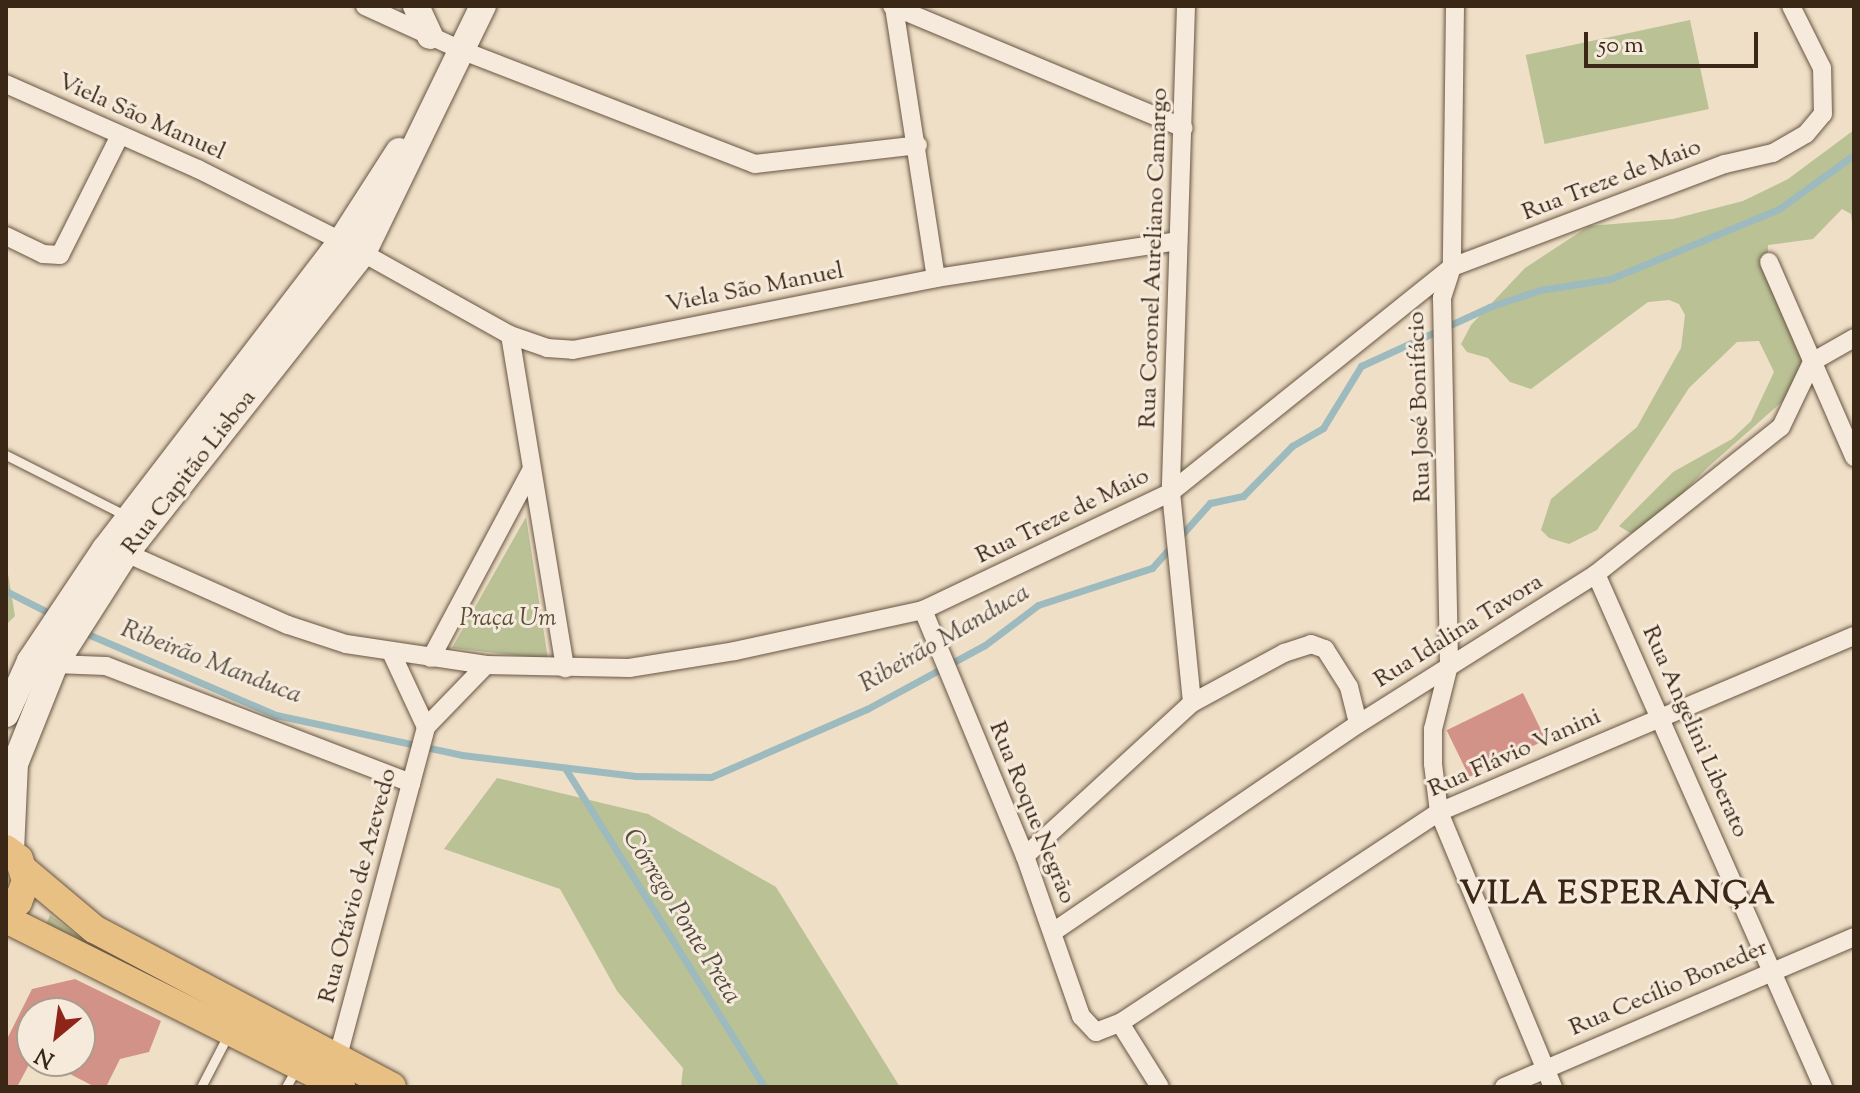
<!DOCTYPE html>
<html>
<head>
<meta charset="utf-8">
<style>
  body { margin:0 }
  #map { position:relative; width:1860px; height:1093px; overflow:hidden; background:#efdfc7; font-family:"Sorts Mill Goudy",serif }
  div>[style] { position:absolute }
  .green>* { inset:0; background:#bac195; transform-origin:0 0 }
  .stream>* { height:7px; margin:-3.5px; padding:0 3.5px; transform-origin:3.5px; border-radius:3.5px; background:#9dbabe }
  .building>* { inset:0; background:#d39288; transform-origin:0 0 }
  .roads { filter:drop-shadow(0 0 2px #685542) drop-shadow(0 0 2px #685542) }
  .lane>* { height:9px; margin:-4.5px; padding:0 4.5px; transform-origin:4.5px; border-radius:4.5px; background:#f5eadb }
  .street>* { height:18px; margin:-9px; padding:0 9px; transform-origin:9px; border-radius:9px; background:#f5eadb }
  .secondary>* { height:26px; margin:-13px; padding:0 13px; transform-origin:13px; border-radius:13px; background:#f5eadb }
  .primary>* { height:28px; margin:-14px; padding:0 14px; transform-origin:14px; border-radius:14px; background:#e8c084 }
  span { translate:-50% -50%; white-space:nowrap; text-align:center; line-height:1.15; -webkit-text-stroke:6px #f5eadb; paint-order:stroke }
  .street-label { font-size:24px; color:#3b2716 }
  .park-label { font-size:24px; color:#5b4e36; font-style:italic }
  .water-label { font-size:26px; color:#544c40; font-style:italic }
  .district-label { font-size:32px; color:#3b2716; font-weight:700; letter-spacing:2px }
  .frame { position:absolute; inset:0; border:8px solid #3b2716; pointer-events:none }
  .north { position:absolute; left:16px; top:997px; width:80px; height:80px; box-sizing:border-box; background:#f5eadb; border:2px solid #ab9c8c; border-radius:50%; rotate:209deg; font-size:22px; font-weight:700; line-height:32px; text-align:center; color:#3b2716 }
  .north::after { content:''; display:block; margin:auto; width:28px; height:36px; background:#8f2418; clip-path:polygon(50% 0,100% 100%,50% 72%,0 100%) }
  .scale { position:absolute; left:1584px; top:32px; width:174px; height:36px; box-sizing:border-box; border:4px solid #3b2716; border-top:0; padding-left:10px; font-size:24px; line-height:28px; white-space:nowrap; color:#3b2716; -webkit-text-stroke:6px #f5eadb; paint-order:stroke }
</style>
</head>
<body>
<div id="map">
  <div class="green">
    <i style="left:1690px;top:20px;width:91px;height:168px;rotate:78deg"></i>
    <i style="clip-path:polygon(1854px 130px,1854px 239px,1851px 214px,1842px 209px,1813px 239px,1768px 245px,1768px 275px,1802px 355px,1801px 376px,1792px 393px,1707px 468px,1652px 525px,1630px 533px,1619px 526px,1673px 472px,1732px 439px,1751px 421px,1774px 372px,1759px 341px,1737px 342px,1689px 388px,1597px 530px,1569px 544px,1549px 538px,1541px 530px,1551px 499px,1637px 427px,1681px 348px,1685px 315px,1679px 304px,1669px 300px,1648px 302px,1531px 389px,1510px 382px,1488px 358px,1467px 352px,1461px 344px,1471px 325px,1525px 268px,1589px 226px,1673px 219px,1743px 201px,1788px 179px)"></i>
    <i style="clip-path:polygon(526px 517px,548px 659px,452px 648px)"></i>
    <i style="clip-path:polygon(6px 562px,15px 616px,6px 625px)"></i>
    <i style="clip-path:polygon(497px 778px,648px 814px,776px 887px,900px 1087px,681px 1087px,683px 1068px,617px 991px,560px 889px,444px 849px)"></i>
    <i style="clip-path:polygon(50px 915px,74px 933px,176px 989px,45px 927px)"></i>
  </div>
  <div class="stream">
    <i style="left:6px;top:591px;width:55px;rotate:27deg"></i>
    <i style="left:83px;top:632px;width:210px;rotate:23.3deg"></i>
    <i style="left:276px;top:715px;width:190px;rotate:12.1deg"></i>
    <i style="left:462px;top:755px;width:175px;rotate:6.9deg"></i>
    <i style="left:636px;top:776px;width:75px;rotate:0.8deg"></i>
    <i style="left:711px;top:777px;width:170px;rotate:-23.6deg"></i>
    <i style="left:867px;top:709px;width:134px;rotate:-28.5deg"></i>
    <i style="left:985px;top:645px;width:66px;rotate:-37deg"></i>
    <i style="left:1038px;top:605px;width:120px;rotate:-18deg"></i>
    <i style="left:1152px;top:568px;width:87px;rotate:-48.3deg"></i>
    <i style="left:1210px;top:503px;width:34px;rotate:-12deg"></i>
    <i style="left:1243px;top:496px;width:70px;rotate:-45.6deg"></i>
    <i style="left:1292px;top:446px;width:36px;rotate:-30deg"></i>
    <i style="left:1323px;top:428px;width:73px;rotate:-58.5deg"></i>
    <i style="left:1361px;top:366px;width:141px;rotate:-24.7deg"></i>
    <i style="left:1489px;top:307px;width:54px;rotate:-18.4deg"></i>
    <i style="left:1540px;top:290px;width:71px;rotate:-8.9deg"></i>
    <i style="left:1610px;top:279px;width:183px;rotate:-22.5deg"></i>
    <i style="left:1779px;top:209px;width:92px;rotate:-35.8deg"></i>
    <i style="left:565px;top:768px;width:376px;rotate:58deg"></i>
  </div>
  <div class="building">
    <i style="left:1523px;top:693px;width:52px;height:85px;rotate:64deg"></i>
    <i style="clip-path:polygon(75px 979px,161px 1021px,149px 1052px,120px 1059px,106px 1087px,95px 1087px,45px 1061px,80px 1061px,80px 1013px,32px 1013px,32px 1059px,17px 1087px,6px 1087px,6px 1041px,32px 989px)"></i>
  </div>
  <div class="roads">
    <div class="lane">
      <i style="left:6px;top:455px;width:133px;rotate:26.8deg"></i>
      <i style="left:201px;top:1087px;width:59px;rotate:-62.6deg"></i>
      <i style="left:286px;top:1087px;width:21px;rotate:-61deg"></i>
    </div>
    <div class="street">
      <i style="left:365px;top:6px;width:106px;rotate:24.6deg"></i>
      <i style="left:461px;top:50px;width:315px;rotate:21.2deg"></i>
      <i style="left:755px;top:164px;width:164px;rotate:-6.6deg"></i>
      <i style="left:892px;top:6px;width:316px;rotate:22.7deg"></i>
      <i style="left:1186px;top:6px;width:486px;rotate:91.8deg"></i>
      <i style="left:1171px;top:492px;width:212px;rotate:84.3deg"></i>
      <i style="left:1455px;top:6px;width:261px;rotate:90.7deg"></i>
      <i style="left:1452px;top:267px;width:33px;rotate:108deg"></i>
      <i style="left:1442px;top:298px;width:367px;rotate:88.9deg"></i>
      <i style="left:1449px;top:665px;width:66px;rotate:104deg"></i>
      <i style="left:1433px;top:729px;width:35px;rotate:90deg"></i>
      <i style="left:1433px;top:764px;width:48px;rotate:82.9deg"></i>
      <i style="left:1439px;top:812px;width:298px;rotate:67.5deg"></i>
      <i style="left:894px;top:7px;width:274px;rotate:81.2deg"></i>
      <i style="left:6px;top:84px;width:210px;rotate:23.9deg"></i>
      <i style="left:198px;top:169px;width:160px;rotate:26.7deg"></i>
      <i style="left:6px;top:236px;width:41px;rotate:25.9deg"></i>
      <i style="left:43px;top:254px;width:17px;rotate:3deg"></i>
      <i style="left:60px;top:255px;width:134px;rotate:-63.4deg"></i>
      <i style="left:363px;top:253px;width:168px;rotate:29.2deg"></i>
      <i style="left:510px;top:335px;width:39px;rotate:19deg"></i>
      <i style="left:547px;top:348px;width:26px;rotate:4deg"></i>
      <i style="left:573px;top:350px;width:370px;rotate:-11.2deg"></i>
      <i style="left:936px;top:278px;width:245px;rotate:-8.7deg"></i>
      <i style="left:1769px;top:262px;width:213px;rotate:66.4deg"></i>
      <i style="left:510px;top:335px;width:338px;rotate:80.6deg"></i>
      <i style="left:126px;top:553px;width:177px;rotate:24deg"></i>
      <i style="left:288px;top:625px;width:61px;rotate:18.1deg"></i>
      <i style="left:346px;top:644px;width:142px;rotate:8.5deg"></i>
      <i style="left:486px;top:665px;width:143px;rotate:1.2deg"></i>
      <i style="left:629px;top:668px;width:107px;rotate:-9.1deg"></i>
      <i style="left:735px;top:651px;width:192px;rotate:-12.3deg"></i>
      <i style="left:923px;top:610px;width:275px;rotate:-25.4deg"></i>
      <i style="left:1171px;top:492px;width:360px;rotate:-38.7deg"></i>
      <i style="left:1452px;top:267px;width:292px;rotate:-20.7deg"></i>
      <i style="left:1725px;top:164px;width:49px;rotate:-12.9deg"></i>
      <i style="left:1773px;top:153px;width:38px;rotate:-30deg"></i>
      <i style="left:1806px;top:134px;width:26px;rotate:-50deg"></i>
      <i style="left:1823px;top:114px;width:46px;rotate:-91.2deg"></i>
      <i style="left:1822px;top:68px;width:69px;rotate:-116.6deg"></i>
      <i style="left:1596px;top:574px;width:561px;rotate:66.13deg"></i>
      <i style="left:923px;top:610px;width:266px;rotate:67.5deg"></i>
      <i style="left:1025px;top:856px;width:170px;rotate:70.7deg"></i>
      <i style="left:1081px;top:1016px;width:22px;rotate:47deg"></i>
      <i style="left:1096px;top:1032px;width:26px;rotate:-21deg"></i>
      <i style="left:1120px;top:1023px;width:382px;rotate:-33.5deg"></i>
      <i style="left:1439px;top:812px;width:451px;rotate:-23deg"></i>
      <i style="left:391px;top:652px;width:83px;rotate:65deg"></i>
      <i style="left:431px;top:658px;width:212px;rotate:-61.9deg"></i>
      <i style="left:55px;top:664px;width:51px;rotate:2.2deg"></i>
      <i style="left:106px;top:666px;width:327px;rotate:21deg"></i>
      <i style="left:1025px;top:856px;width:226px;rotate:-42.5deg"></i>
      <i style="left:1192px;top:703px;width:105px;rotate:-28.5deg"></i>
      <i style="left:1284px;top:653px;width:28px;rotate:-18deg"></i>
      <i style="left:1311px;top:644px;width:15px;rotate:20deg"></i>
      <i style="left:1325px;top:649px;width:45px;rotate:57.7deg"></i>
      <i style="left:1349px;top:687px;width:38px;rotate:76deg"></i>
      <i style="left:1053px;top:932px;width:369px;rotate:-34.3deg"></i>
      <i style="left:1358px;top:724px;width:281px;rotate:-32.2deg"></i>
      <i style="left:1596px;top:574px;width:236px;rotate:-38.5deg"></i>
      <i style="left:1781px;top:427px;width:72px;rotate:-64.5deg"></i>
      <i style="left:1812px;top:362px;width:48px;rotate:-29.7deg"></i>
      <i style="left:1120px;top:1023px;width:75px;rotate:58deg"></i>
      <i style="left:338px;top:1056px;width:341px;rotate:-75deg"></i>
      <i style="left:426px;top:727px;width:86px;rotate:-45.9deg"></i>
      <i style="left:1504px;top:1087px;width:381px;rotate:-23.2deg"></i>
    </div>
    <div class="secondary">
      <i style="left:416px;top:6px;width:33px;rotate:65deg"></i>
      <i style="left:6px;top:714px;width:58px;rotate:-65.6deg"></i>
      <i style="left:30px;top:661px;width:135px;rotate:-56.2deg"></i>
      <i style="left:105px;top:549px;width:388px;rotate:-52.5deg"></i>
      <i style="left:341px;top:241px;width:107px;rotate:-57.2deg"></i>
      <i style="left:11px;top:851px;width:87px;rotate:-87.4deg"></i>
      <i style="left:15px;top:764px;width:108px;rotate:-68.2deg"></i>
      <i style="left:55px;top:664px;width:132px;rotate:-57.4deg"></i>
      <i style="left:126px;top:553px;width:382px;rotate:-51.7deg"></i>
      <i style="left:363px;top:253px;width:275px;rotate:-64.1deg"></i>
    </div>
    <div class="primary">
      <i style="left:6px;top:849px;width:16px;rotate:38deg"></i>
      <i style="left:19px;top:859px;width:23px;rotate:72deg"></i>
      <i style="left:26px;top:881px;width:22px;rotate:111deg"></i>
      <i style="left:18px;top:902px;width:14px;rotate:146deg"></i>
      <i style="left:24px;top:870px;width:92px;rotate:40.1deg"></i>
      <i style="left:94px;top:929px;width:337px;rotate:27.9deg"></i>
      <i style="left:6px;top:919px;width:375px;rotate:26.6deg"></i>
    </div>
  </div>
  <div class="street-label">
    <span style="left:141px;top:118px;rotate:24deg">Viela São Manuel</span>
    <span style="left:1612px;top:181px;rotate:-21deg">Rua Treze de Maio</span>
    <span style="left:1155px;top:258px;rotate:-88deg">Rua Coronel Aureliano Camargo</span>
    <span style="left:755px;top:289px;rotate:-11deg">Viela São Manuel</span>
    <span style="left:1421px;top:407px;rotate:-92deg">Rua José Bonifácio</span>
    <span style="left:190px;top:473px;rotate:-52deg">Rua Capitão Lisboa</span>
    <span style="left:1063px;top:517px;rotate:-26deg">Rua Treze de Maio</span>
    <span style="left:1459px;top:632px;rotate:-32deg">Rua Idalina Tavora</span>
    <span style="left:1694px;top:732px;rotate:66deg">Rua Angelini Liberato</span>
    <span style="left:1515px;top:754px;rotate:-24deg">Rua Flávio Vanini</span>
    <span style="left:1031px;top:813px;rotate:68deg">Rua Roque Negrão</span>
    <span style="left:359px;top:886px;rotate:-75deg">Rua Otávio de Azevedo</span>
    <span style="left:1669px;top:989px;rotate:-23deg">Rua Cecílio Boneder</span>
  </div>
  <div class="park-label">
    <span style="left:508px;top:620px">Praça Um</span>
  </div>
  <div class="water-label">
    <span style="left:945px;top:639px;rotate:-30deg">Ribeirão Manduca</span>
    <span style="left:211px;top:663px;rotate:21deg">Ribeirão Manduca</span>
    <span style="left:681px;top:917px;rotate:58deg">Córrego Ponte Preta</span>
  </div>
  <div class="district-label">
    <span style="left:1618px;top:895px">VILA ESPERANÇA</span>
  </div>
  <div class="frame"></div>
  <div class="north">N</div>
  <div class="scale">50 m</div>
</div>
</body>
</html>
